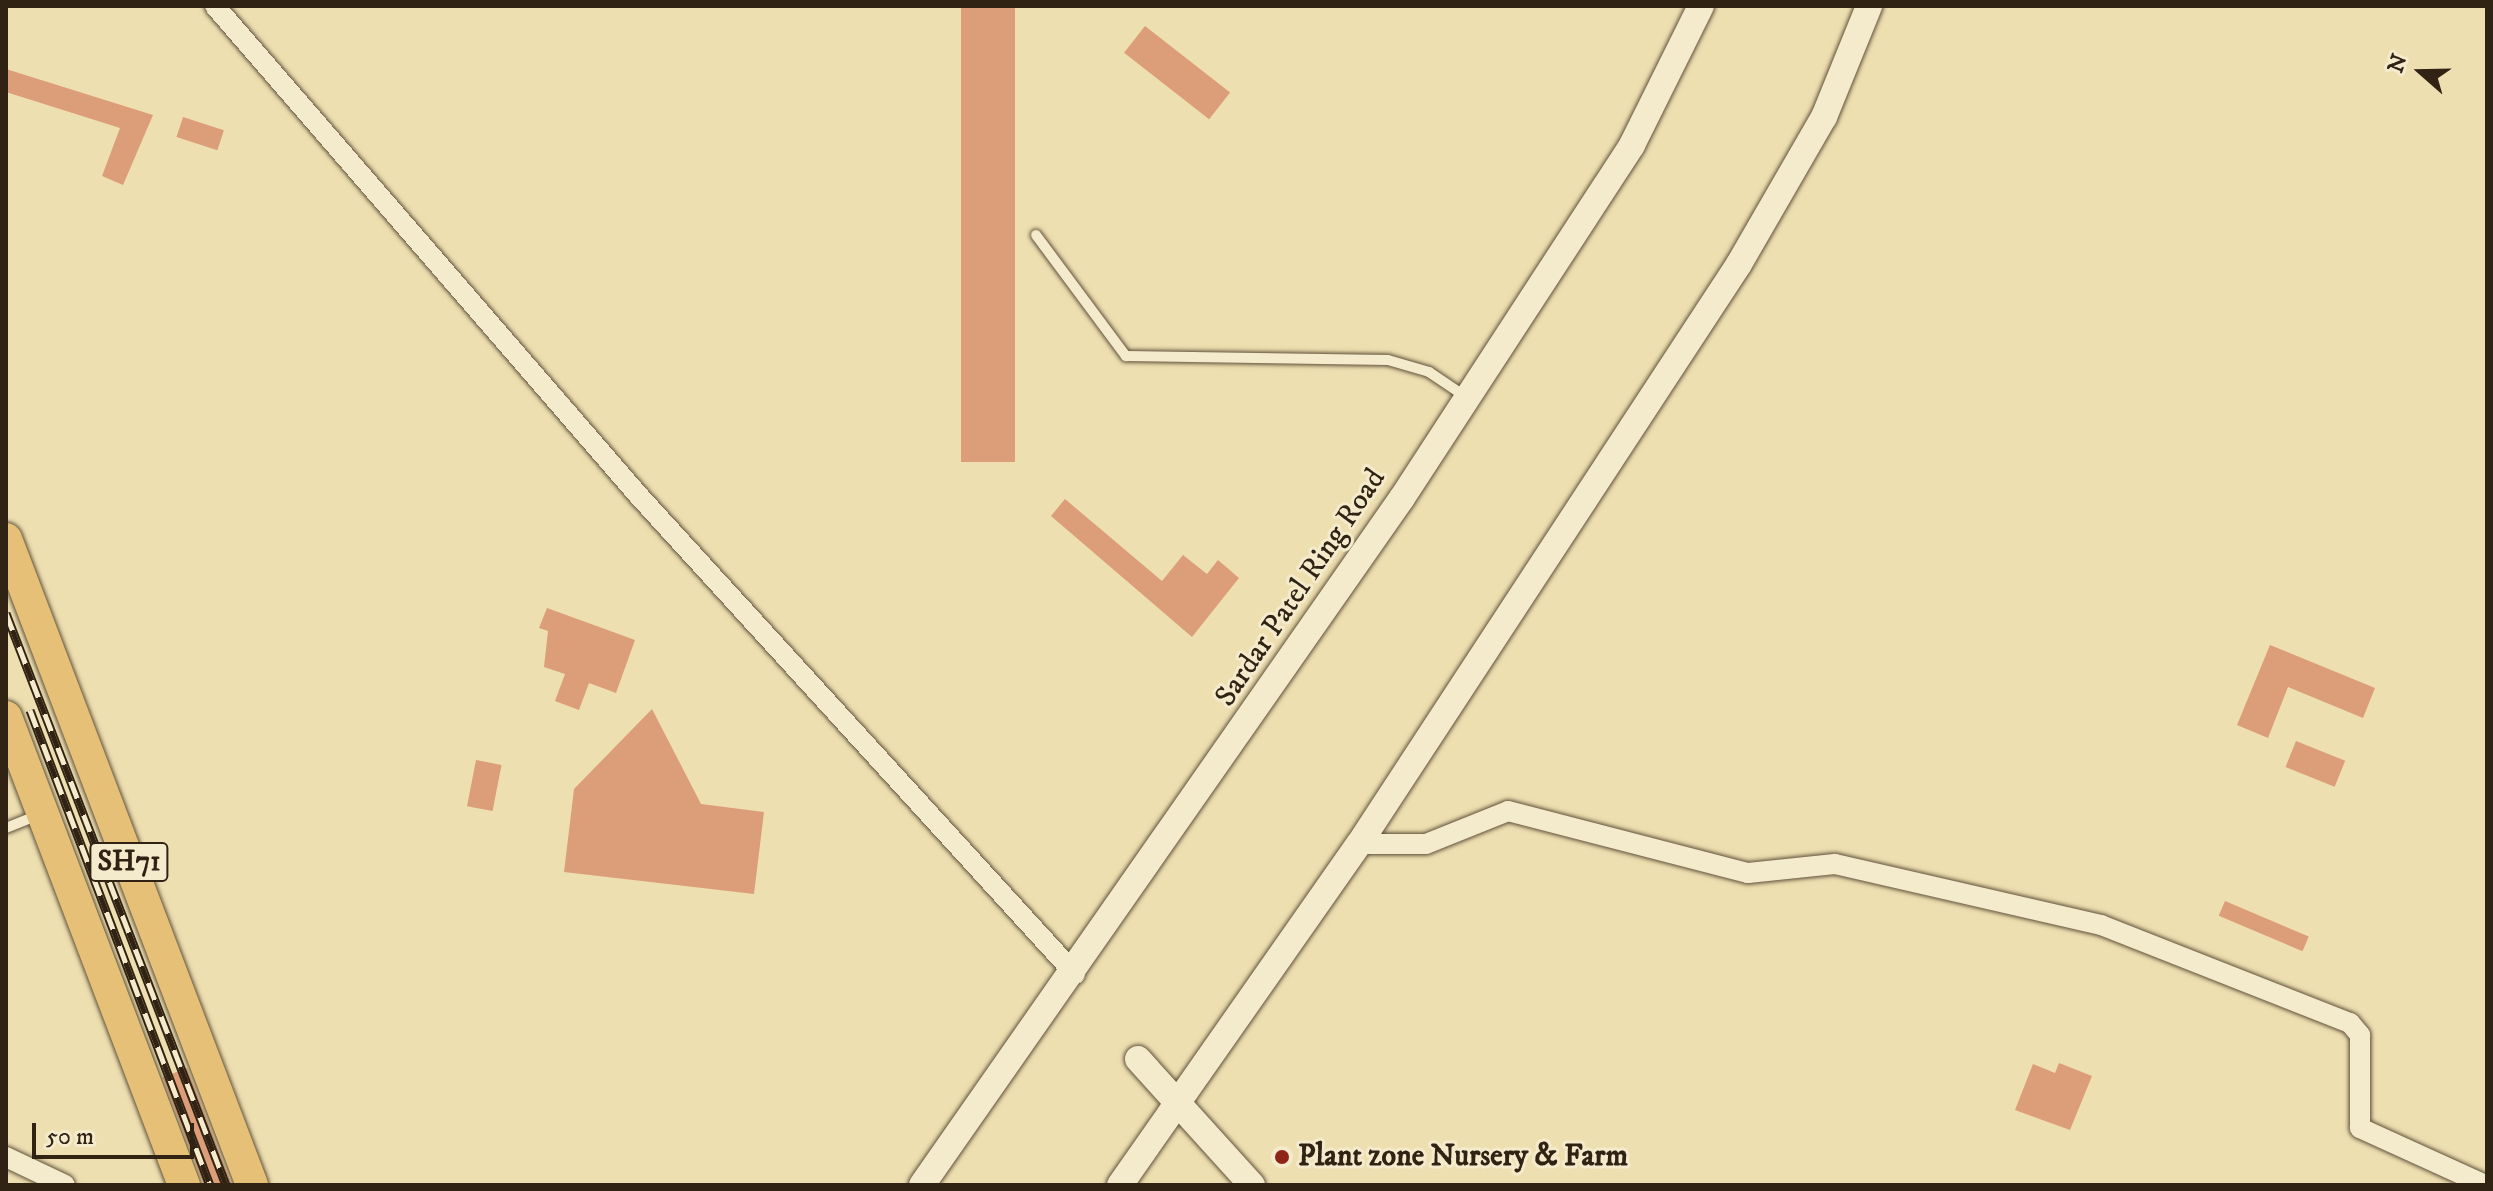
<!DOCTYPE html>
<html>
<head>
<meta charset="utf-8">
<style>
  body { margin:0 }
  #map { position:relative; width:2493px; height:1191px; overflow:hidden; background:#eedfb1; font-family:"IM FELL DW Pica",serif }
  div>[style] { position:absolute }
  .building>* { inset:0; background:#dc9d79; transform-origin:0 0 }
  .roads { filter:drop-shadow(0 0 2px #60523a) drop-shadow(0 0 2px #60523a) }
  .service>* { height:10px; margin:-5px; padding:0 5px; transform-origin:5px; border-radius:5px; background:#f4eacc }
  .minor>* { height:20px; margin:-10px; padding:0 10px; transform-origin:10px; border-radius:10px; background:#f4eacc }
  .tertiary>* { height:26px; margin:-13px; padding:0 13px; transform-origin:13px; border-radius:13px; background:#f4eacc }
  .primary>* { height:32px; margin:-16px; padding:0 16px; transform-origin:16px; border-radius:16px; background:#e7c078 }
  .rail>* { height:9px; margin-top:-4.5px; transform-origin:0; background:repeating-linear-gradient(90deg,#f4eacc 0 18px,#302313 0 36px); box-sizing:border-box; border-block:2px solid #302313 }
  .dots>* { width:22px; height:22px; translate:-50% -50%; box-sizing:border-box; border:4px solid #f4eacc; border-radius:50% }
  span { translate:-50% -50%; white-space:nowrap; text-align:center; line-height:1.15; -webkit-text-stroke:6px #f4eacc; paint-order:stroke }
  .shield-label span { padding:2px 6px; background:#f4eacc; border:2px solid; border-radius:6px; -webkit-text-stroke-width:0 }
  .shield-label { font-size:28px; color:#302313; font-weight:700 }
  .street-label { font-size:30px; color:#302313 }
  .poi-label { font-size:30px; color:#302313; font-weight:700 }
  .left { translate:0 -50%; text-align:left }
  .frame { position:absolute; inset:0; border:8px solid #302313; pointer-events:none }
  .north { position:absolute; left:2381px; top:32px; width:80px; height:80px; -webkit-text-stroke:6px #f4eacc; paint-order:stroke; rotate:290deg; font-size:22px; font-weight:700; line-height:32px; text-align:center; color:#302313 }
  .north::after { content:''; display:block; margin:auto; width:28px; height:36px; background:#302313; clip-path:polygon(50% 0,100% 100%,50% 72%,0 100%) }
  .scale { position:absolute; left:32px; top:1123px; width:162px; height:36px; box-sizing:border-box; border:4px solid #302313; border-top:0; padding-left:10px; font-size:24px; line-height:28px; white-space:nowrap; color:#302313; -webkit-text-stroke:6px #f4eacc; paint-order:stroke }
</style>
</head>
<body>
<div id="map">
  <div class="building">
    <i style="left:961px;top:6px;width:54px;height:456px"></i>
    <i style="left:1145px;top:26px;width:108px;height:34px;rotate:38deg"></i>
    <i style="clip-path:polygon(6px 69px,153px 115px,123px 185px,102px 176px,120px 128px,6px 92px)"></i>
    <i style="left:183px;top:117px;width:43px;height:21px;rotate:18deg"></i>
    <i style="clip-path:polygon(1065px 499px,1162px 581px,1183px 555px,1207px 574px,1218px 560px,1239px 578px,1192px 637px,1051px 516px)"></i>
    <i style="clip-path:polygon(547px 608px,635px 640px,616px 693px,589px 683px,579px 710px,555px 701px,565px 674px,544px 667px,548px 631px,539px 628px)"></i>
    <i style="clip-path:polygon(2270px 645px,2375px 688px,2363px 718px,2288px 687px,2268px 738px,2237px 725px)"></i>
    <i style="clip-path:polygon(652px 709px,701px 804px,764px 812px,754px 894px,564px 872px,574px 789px)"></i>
    <i style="left:2296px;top:741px;width:53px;height:28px;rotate:22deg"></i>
    <i style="left:476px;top:760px;width:26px;height:47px;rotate:11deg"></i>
    <i style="left:2225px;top:901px;width:91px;height:16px;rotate:23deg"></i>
    <i style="clip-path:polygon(2059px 1063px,2092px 1076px,2070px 1130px,2015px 1110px,2033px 1064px,2055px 1073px)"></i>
    <i style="left:187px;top:1068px;width:125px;height:26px;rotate:69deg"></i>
  </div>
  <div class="roads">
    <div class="service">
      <i style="left:1036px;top:235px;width:151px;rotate:53.4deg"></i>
      <i style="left:1126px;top:356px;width:262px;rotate:0.9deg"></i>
      <i style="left:1388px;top:360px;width:43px;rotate:16.3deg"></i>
      <i style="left:1429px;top:372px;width:45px;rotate:34deg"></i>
      <i style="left:6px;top:828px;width:38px;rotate:-22deg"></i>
    </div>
    <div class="minor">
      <i style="left:215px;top:6px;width:648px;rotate:49.13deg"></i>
      <i style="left:639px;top:496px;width:647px;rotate:47.63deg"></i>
      <i style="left:1359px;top:844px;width:67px"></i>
      <i style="left:1426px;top:844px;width:88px;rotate:-21.9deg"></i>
      <i style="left:1508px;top:811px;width:248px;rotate:14.5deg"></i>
      <i style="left:1748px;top:873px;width:87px;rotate:-5.9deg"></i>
      <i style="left:1835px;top:864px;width:273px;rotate:12.9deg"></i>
      <i style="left:2101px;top:925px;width:268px;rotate:21.5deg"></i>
      <i style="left:2350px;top:1023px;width:16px;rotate:50deg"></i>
      <i style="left:2360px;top:1035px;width:93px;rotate:90deg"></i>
      <i style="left:2360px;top:1128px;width:137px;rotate:24.5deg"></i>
      <i style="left:6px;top:1157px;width:65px;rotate:25.4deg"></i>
    </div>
    <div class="tertiary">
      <i style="left:1138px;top:1059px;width:170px;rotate:47.9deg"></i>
      <i style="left:922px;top:1185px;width:838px;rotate:-55.06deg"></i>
      <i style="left:1402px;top:498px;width:421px;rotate:-56.9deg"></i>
      <i style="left:1632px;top:145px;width:155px;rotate:-63.6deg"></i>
      <i style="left:1120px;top:1185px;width:416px;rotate:-55deg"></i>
      <i style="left:1359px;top:844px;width:693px;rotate:-56.77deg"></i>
      <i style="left:1739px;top:264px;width:170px;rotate:-60deg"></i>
      <i style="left:1824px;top:117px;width:120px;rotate:-67.9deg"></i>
    </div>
    <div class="primary">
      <i style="left:6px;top:539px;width:691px;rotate:69.15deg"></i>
      <i style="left:6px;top:717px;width:501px;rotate:69.18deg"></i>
    </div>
  </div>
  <div class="rail">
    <i style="left:6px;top:613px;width:613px;rotate:68.96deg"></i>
    <i style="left:30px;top:710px;width:508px;rotate:69.25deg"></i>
  </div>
  <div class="dots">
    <i style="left:1282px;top:1157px;background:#8f2418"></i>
  </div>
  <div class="shield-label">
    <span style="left:129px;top:862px">SH71</span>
  </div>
  <div class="street-label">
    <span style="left:1301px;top:588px;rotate:-56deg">Sardar Patel Ring Road</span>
  </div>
  <div class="poi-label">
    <span class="left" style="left:1298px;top:1157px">Plant zone Nursery &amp; Farm</span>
  </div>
  <div class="frame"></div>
  <div class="north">N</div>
  <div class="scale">50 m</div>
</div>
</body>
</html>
